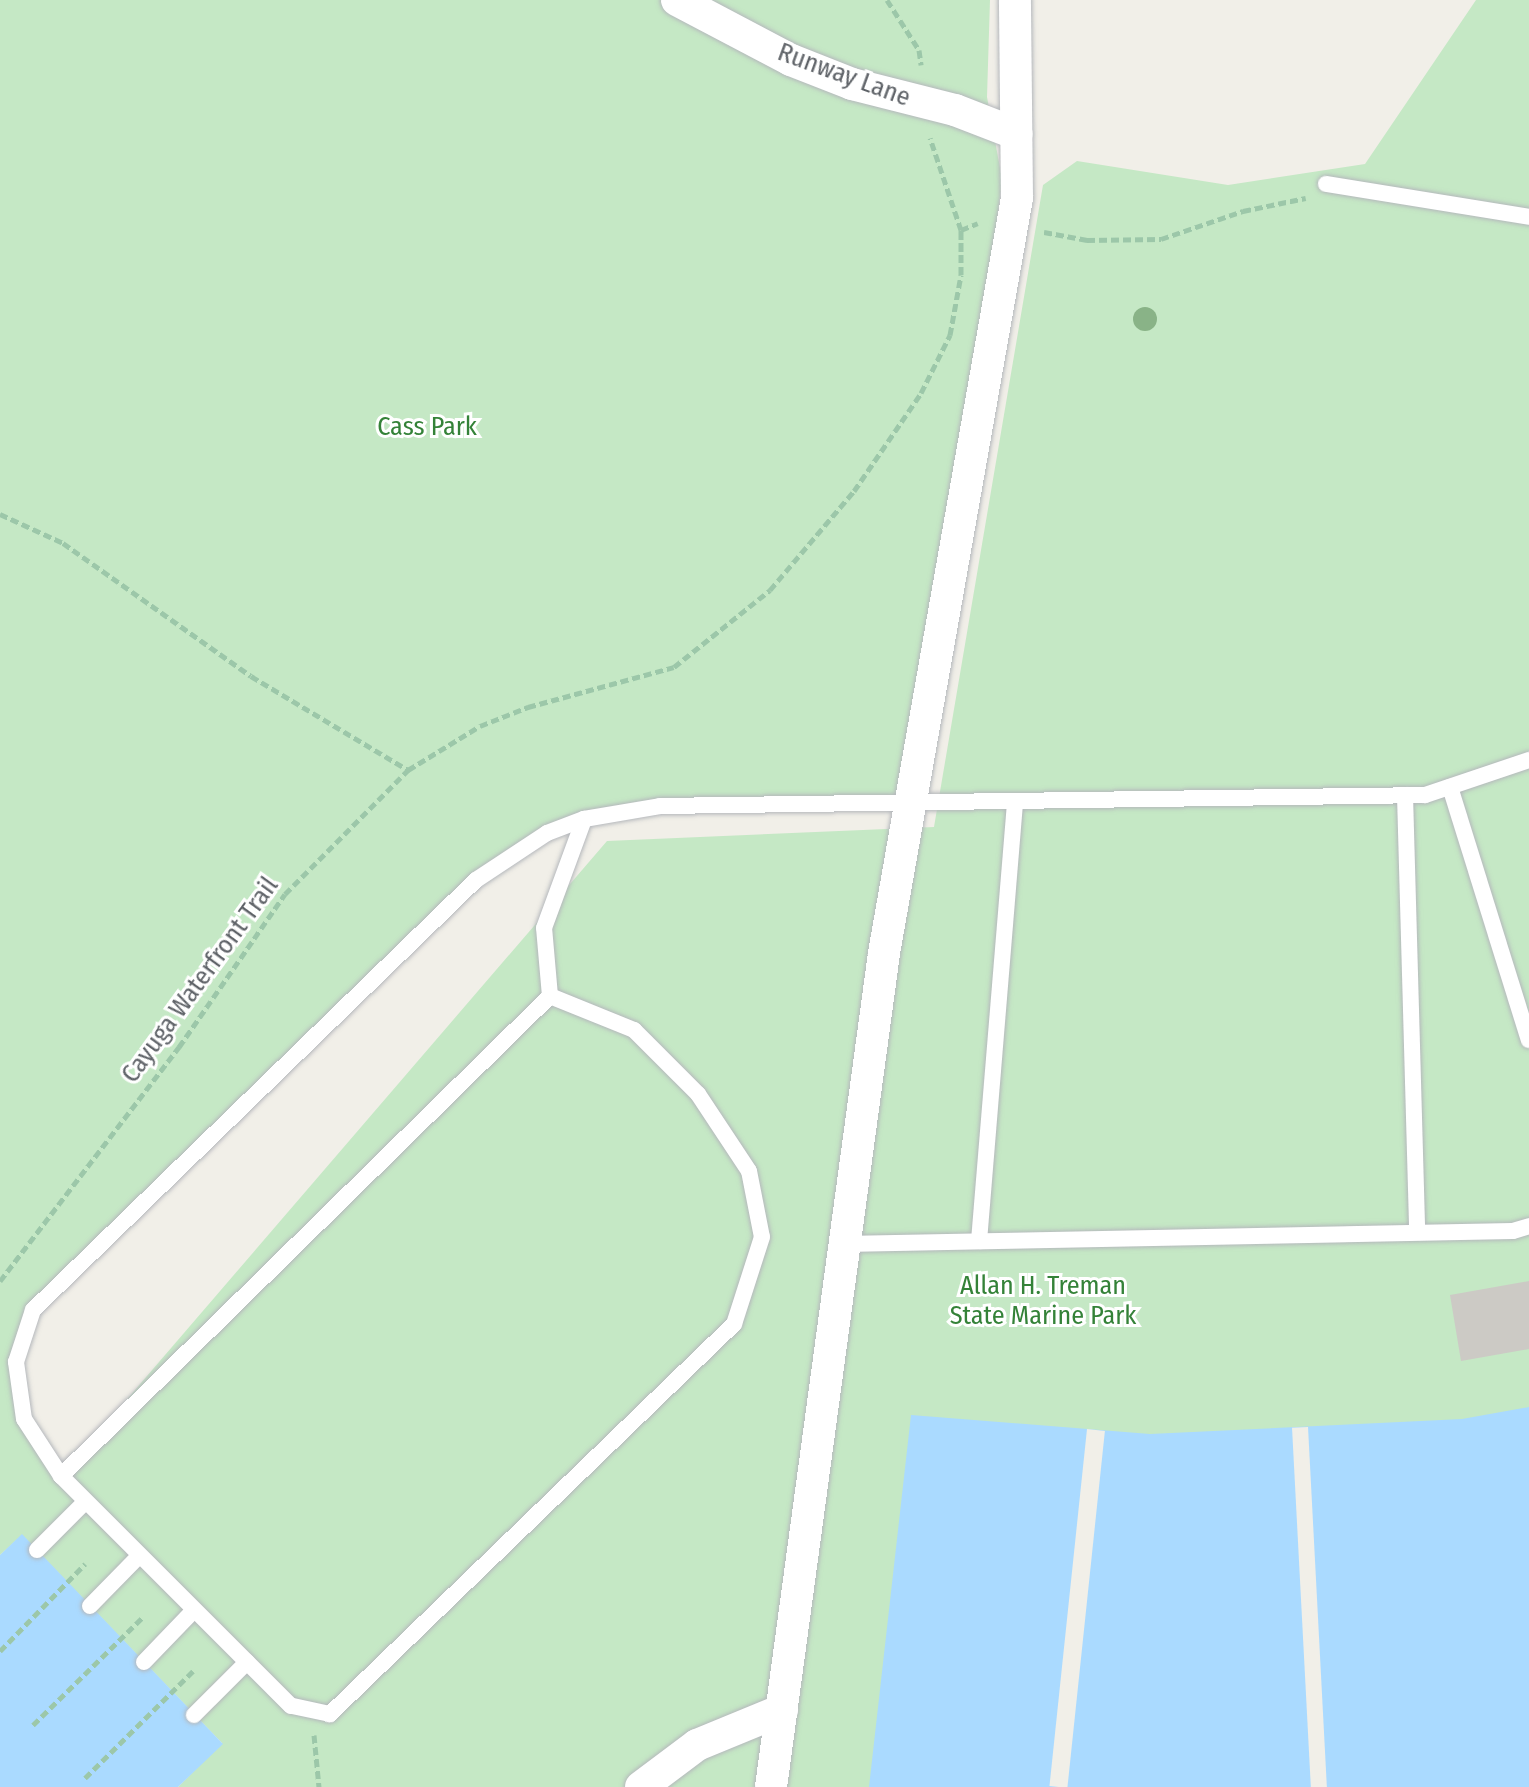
<!DOCTYPE html>
<html>
<head>
<meta charset="utf-8">
<style>
  body { margin:0 }
  #map { position:relative; width:1529px; height:1787px; overflow:hidden; background:#f1efe8; font-family:"Fira Sans Condensed",sans-serif }
  div>[style] { position:absolute }
  .green>* { inset:0; background:#c5e8c5 }
  .water>* { inset:0; background:#aadaff }
  .pier>* { inset:0; background:#f1efe8; transform-origin:0 0 }
  .building>* { inset:0; background:#cccac5 }
  .path>* { height:5px; margin-top:-2.5px; transform-origin:0; background:repeating-linear-gradient(90deg,#9cc7a9 0 8px,transparent 0 12px) }
  .roads { filter:drop-shadow(0 0 2px #b5b8bc) drop-shadow(0 0 2px #b5b8bc) }
  .service>* { height:16px; margin:-8px; padding:0 8px; transform-origin:8px; border-radius:8px; background:#fff }
  .minor>* { height:32px; margin:-16px; padding:0 16px; transform-origin:16px; border-radius:16px; background:#fff }
  .trees>* { width:24px; height:24px; margin:-12px; border-radius:50%; background:#89b387 }
  span { translate:-50% -50%; white-space:nowrap; text-align:center; line-height:1.15; -webkit-text-stroke:6px #fff; paint-order:stroke }
  .street-label { font-size:26px; color:#5f6368 }
  .park-label { font-size:26px; color:#348238 }
</style>
</head>
<body>
<div id="map">
  <div class="green">
    <i style="clip-path:polygon(0 0,990px 0,987px 97px,1002px 179px,970px 446px,908px 802px,606px 815px,535px 841px,413px 939px,33px 1310px,17px 1391px,61px 1476px,607px 841px,934px 827px,1043px 185px,1077px 161px,1228px 185px,1365px 164px,1476px 0,1529px 0,1529px 1787px,178px 1787px,222px 1743px,22px 1535px,0 1555px)"></i>
  </div>
  <div class="water">
    <i style="clip-path:polygon(1529px 1407px,1529px 1787px,869px 1787px,911px 1415px,1150px 1434px,1462px 1419px)"></i>
    <i style="clip-path:polygon(22px 1534px,223px 1744px,178px 1787px,0 1787px,0 1555px)"></i>
  </div>
  <div class="pier">
    <i style="left:1308px;top:1427px;width:361px;height:16px;rotate:87deg"></i>
    <i style="left:1087px;top:1429px;width:18px;height:359px;rotate:6deg"></i>
  </div>
  <div class="building">
    <i style="clip-path:polygon(1529px 1281px,1529px 1349px,1461px 1361px,1450px 1295px)"></i>
  </div>
  <div class="path">
    <i style="left:887px;top:0;width:59px;rotate:57.4deg"></i>
    <i style="left:919px;top:50px;width:15px;rotate:82deg"></i>
    <i style="left:961px;top:230px;width:18px;rotate:-22deg"></i>
    <i style="left:1044px;top:232px;width:44px;rotate:10.5deg"></i>
    <i style="left:1087px;top:240px;width:74px;rotate:-0.8deg"></i>
    <i style="left:1161px;top:239px;width:87px;rotate:-18.9deg"></i>
    <i style="left:1243px;top:211px;width:64px;rotate:-11.7deg"></i>
    <i style="left:0;top:514px;width:69px;rotate:24.7deg"></i>
    <i style="left:63px;top:543px;width:230px;rotate:35.3deg"></i>
    <i style="left:251px;top:676px;width:183px;rotate:30.9deg"></i>
    <i style="left:0;top:1281px;width:295px;rotate:-52.6deg"></i>
    <i style="left:179px;top:1047px;width:186px;rotate:-55.3deg"></i>
    <i style="left:285px;top:894px;width:175px;rotate:-45.2deg"></i>
    <i style="left:408px;top:770px;width:84px;rotate:-31.4deg"></i>
    <i style="left:480px;top:726px;width:52px;rotate:-21.6deg"></i>
    <i style="left:528px;top:707px;width:151px;rotate:-15.3deg"></i>
    <i style="left:674px;top:667px;width:123px;rotate:-38.7deg"></i>
    <i style="left:770px;top:590px;width:130px;rotate:-49.7deg"></i>
    <i style="left:854px;top:491px;width:119px;rotate:-55.6deg"></i>
    <i style="left:921px;top:393px;width:65px;rotate:-63.4deg"></i>
    <i style="left:950px;top:335px;width:61px;rotate:-79.6deg"></i>
    <i style="left:961px;top:275px;width:45px;rotate:-90deg"></i>
    <i style="left:961px;top:230px;width:97px;rotate:-108.6deg"></i>
    <i style="left:0;top:1651px;width:122px;rotate:-45.7deg"></i>
    <i style="left:33px;top:1725px;width:153px;rotate:-44.5deg"></i>
    <i style="left:314px;top:1735px;width:52px;rotate:84.5deg"></i>
    <i style="left:85px;top:1778px;width:152px;rotate:-44.7deg"></i>
  </div>
  <div class="roads">
    <div class="service">
      <i style="left:1326px;top:184px;width:206px;rotate:9.2deg"></i>
      <i style="left:1450px;top:787px;width:265px;rotate:72.7deg"></i>
      <i style="left:1405px;top:795px;width:437px;rotate:88.4deg"></i>
      <i style="left:550px;top:996px;width:91px;rotate:22deg"></i>
      <i style="left:634px;top:1030px;width:91px;rotate:45deg"></i>
      <i style="left:698px;top:1094px;width:92px;rotate:56.5deg"></i>
      <i style="left:749px;top:1171px;width:67px;rotate:78.9deg"></i>
      <i style="left:762px;top:1237px;width:91px;rotate:107.8deg"></i>
      <i style="left:734px;top:1324px;width:562px;rotate:136.01deg"></i>
      <i style="left:330px;top:1714px;width:40px;rotate:-168deg"></i>
      <i style="left:291px;top:1706px;width:325px;rotate:-135deg"></i>
      <i style="left:61px;top:1476px;width:68px;rotate:-123deg"></i>
      <i style="left:24px;top:1419px;width:58px;rotate:-98deg"></i>
      <i style="left:16px;top:1362px;width:55px;rotate:-71.9deg"></i>
      <i style="left:33px;top:1310px;width:617px;rotate:-44.15deg"></i>
      <i style="left:476px;top:880px;width:85px;rotate:-33.5deg"></i>
      <i style="left:547px;top:833px;width:40px;rotate:-21deg"></i>
      <i style="left:584px;top:819px;width:77px;rotate:-9.7deg"></i>
      <i style="left:660px;top:806px;width:765px;rotate:-0.82deg"></i>
      <i style="left:1425px;top:795px;width:110px;rotate:-18.6deg"></i>
      <i style="left:550px;top:996px;width:68px;rotate:-95deg"></i>
      <i style="left:544px;top:928px;width:116px;rotate:-69.8deg"></i>
      <i style="left:979px;top:1241px;width:441px;rotate:-85.3deg"></i>
      <i style="left:844px;top:1244px;width:669px;rotate:-1.11deg"></i>
      <i style="left:1513px;top:1231px;width:17px;rotate:-17deg"></i>
      <i style="left:61px;top:1476px;width:685px;rotate:-44.47deg"></i>
      <i style="left:37px;top:1550px;width:68px;rotate:-45deg"></i>
      <i style="left:90px;top:1606px;width:70px;rotate:-45.6deg"></i>
      <i style="left:144px;top:1662px;width:72px;rotate:-46.1deg"></i>
      <i style="left:194px;top:1715px;width:75px;rotate:-45deg"></i>
    </div>
    <div class="minor">
      <i style="left:677px;top:0;width:129px;rotate:27.8deg"></i>
      <i style="left:791px;top:60px;width:66px;rotate:21.5deg"></i>
      <i style="left:852px;top:84px;width:106px;rotate:14.2deg"></i>
      <i style="left:955px;top:110px;width:66px;rotate:21.2deg"></i>
      <i style="left:641px;top:1787px;width:70px;rotate:-36.9deg"></i>
      <i style="left:697px;top:1745px;width:92px;rotate:-22.4deg"></i>
      <i style="left:771px;top:1787px;width:842px;rotate:-82.28deg"></i>
      <i style="left:884px;top:953px;width:767px;rotate:-80.01deg"></i>
      <i style="left:1017px;top:198px;width:198px;rotate:-90.6deg"></i>
    </div>
  </div>
  <div class="trees">
    <i style="left:1145px;top:319px"></i>
  </div>
  <div class="street-label">
    <span style="left:844px;top:75px;rotate:20deg">Runway Lane</span>
    <span style="left:200px;top:980px;rotate:-54deg">Cayuga Waterfront Trail</span>
  </div>
  <div class="park-label">
    <span style="left:427px;top:427px">Cass Park</span>
    <span style="left:1043px;top:1301px">Allan H. Treman<br>State Marine Park</span>
  </div>
</div>
</body>
</html>
